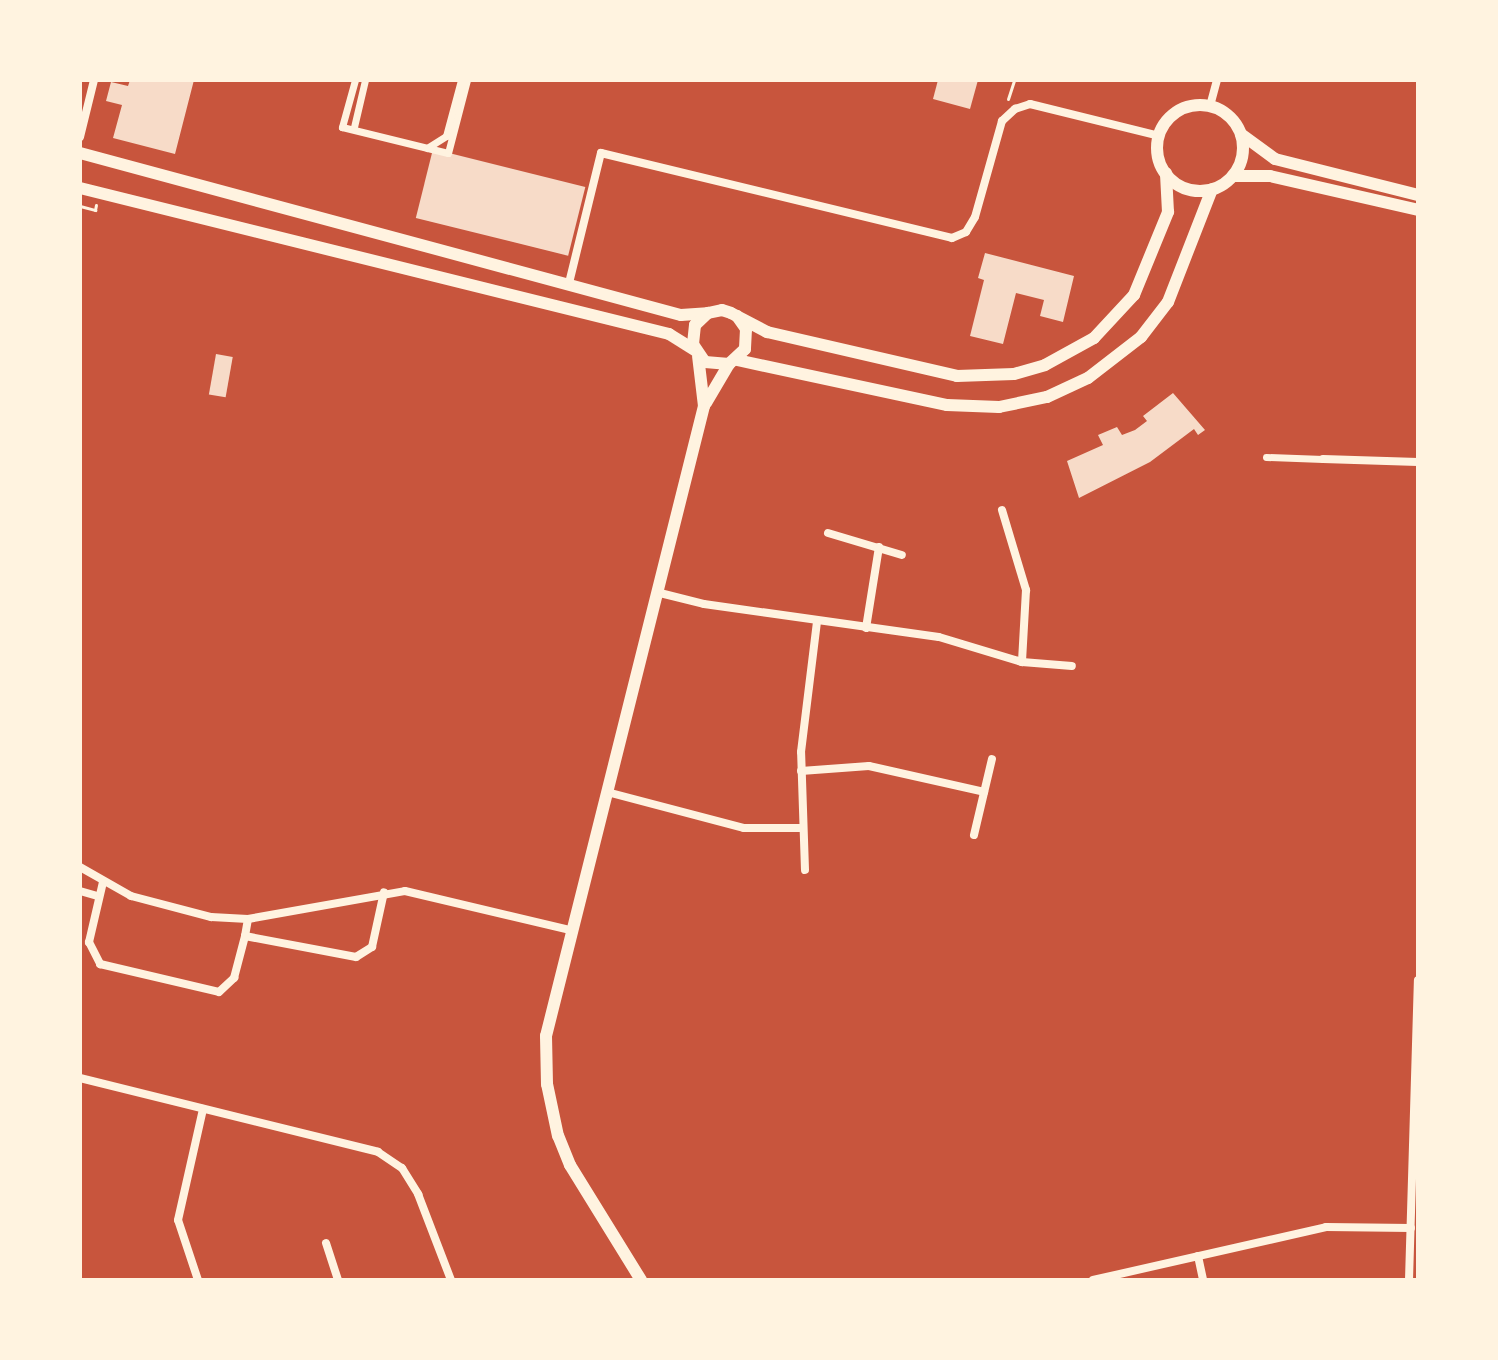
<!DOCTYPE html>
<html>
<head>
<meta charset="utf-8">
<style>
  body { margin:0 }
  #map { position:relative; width:1498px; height:1360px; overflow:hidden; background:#c8553d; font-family:Commissioner,sans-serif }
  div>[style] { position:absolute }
  .building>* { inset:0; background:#f7dbc8; transform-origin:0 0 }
  .path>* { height:3px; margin:-1.5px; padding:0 1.5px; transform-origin:1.5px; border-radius:1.5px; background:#fff3e0 }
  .pedestrian>* { height:7px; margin:-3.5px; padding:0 3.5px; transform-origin:3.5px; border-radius:3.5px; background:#fff3e0 }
  .minor>* { height:8px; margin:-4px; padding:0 4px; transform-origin:4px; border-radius:4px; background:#fff3e0 }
  .tertiary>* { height:12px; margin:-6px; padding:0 6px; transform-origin:6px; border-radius:6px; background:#fff3e0 }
  .tertiary>.ring { margin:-6px; padding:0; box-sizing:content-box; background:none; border:12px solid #fff3e0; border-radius:50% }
  span { translate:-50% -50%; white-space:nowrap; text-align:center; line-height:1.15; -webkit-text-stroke:6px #fff3e0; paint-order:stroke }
  .frame { position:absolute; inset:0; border:82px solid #fff3e0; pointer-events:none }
</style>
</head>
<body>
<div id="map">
  <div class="building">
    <i style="clip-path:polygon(130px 80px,194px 80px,175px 154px,113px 138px,122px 105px,106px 101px,111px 82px,128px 86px)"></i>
    <i style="clip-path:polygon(938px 80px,978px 80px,970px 109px,933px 99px)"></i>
    <i style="left:433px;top:149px;width:157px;height:71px;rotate:14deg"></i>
    <i style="clip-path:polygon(985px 253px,1074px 276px,1063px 322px,1040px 316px,1044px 300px,1016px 293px,1003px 344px,970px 336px,984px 280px,978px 278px)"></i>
    <i style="left:216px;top:354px;width:17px;height:41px;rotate:10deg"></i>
    <i style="clip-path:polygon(1173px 393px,1205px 430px,1198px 435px,1194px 429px,1150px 462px,1079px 498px,1067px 461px,1103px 445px,1098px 435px,1117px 427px,1122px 435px,1135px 430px,1147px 421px,1143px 416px)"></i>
  </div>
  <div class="path">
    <i style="left:1008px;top:99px;width:20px;rotate:-72deg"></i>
    <i style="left:80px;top:206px;width:16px;rotate:15deg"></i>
    <i style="left:95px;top:210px;width:5px;rotate:-79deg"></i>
  </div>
  <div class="pedestrian">
    <i style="left:355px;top:80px;width:49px;rotate:105.5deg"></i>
    <i style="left:342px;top:127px;width:109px;rotate:13.8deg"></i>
    <i style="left:448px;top:153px;width:75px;rotate:-75.4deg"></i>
    <i style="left:354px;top:127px;width:48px;rotate:-76.8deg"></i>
    <i style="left:427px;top:148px;width:22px;rotate:-32deg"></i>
    <i style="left:446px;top:136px;width:58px;rotate:-75deg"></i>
    <i style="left:1266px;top:457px;width:57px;rotate:2deg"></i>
  </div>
  <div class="minor">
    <i style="left:1210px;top:106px;width:27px;rotate:-75deg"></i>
    <i style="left:80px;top:137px;width:59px;rotate:-76.2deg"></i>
    <i style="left:569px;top:283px;width:134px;rotate:-76.2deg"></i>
    <i style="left:601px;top:153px;width:361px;rotate:13.6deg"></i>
    <i style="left:952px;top:238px;width:15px;rotate:-23deg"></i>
    <i style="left:966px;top:232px;width:17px;rotate:-59deg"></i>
    <i style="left:975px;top:217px;width:100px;rotate:-74.3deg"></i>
    <i style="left:1002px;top:121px;width:18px;rotate:-43deg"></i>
    <i style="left:1015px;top:109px;width:16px;rotate:-18deg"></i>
    <i style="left:1030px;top:104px;width:133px;rotate:13.9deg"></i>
    <i style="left:1323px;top:459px;width:95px;rotate:1.8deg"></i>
    <i style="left:1002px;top:510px;width:84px;rotate:73.3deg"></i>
    <i style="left:1026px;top:590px;width:72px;rotate:93.2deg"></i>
    <i style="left:828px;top:533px;width:77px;rotate:16.6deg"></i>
    <i style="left:656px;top:592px;width:49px;rotate:14deg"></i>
    <i style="left:704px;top:604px;width:237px;rotate:8deg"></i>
    <i style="left:939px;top:637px;width:87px;rotate:16.8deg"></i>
    <i style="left:1022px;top:662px;width:50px;rotate:4.6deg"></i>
    <i style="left:866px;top:628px;width:82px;rotate:-80.9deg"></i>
    <i style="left:801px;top:771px;width:68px;rotate:-4.2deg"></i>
    <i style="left:869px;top:766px;width:118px;rotate:12.7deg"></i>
    <i style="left:607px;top:792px;width:142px;rotate:14.7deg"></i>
    <i style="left:744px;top:828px;width:59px"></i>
    <i style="left:974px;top:835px;width:78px;rotate:-76.7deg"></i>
    <i style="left:80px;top:867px;width:59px;rotate:29.6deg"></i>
    <i style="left:131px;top:896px;width:83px;rotate:14.7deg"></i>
    <i style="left:211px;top:917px;width:37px;rotate:3deg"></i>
    <i style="left:248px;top:919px;width:159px;rotate:-10.1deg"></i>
    <i style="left:405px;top:891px;width:170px;rotate:13.3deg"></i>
    <i style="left:805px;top:870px;width:118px;rotate:-91.9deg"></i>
    <i style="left:801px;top:752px;width:131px;rotate:-83deg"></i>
    <i style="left:103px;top:882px;width:62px;rotate:103.1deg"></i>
    <i style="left:89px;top:942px;width:25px;rotate:63deg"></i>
    <i style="left:100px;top:964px;width:122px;rotate:13.2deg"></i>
    <i style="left:219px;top:992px;width:21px;rotate:-43deg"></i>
    <i style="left:234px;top:978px;width:43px;rotate:-75.3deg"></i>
    <i style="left:80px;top:891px;width:19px;rotate:16deg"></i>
    <i style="left:248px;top:919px;width:17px;rotate:100deg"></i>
    <i style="left:245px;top:936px;width:113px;rotate:10.7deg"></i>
    <i style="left:356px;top:957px;width:19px;rotate:-32deg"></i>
    <i style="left:372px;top:947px;width:56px;rotate:-77.7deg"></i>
    <i style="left:80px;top:1078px;width:307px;rotate:13.9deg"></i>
    <i style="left:378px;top:1152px;width:29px;rotate:34deg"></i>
    <i style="left:402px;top:1168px;width:31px;rotate:58deg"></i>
    <i style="left:418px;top:1194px;width:92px;rotate:69deg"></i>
    <i style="left:326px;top:1243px;width:39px;rotate:72deg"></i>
    <i style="left:1198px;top:1256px;width:25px;rotate:78deg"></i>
    <i style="left:198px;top:1280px;width:63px;rotate:-108.4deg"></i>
    <i style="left:178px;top:1220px;width:114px;rotate:-77.3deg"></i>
    <i style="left:1093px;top:1280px;width:239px;rotate:-12.8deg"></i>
    <i style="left:1326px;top:1227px;width:85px;rotate:0.7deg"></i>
    <i style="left:1409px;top:1280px;width:300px;rotate:-88.3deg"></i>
  </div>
  <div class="tertiary">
    <i class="ring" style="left:1157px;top:105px;width:74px;height:74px"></i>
    <i style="left:1241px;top:134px;width:42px;rotate:36.3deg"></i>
    <i style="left:1275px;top:159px;width:147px;rotate:14.1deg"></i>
    <i style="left:80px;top:153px;width:622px;rotate:15.09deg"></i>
    <i style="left:681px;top:315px;width:26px;rotate:-4deg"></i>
    <i style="left:1233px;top:176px;width:37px"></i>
    <i style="left:1270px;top:176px;width:152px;rotate:12.9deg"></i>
    <i style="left:80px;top:188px;width:607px;rotate:13.92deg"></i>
    <i style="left:669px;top:334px;width:31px;rotate:32deg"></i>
    <i style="left:737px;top:316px;width:16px;rotate:55deg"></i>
    <i style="left:746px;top:329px;width:20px;rotate:93deg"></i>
    <i style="left:745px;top:349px;width:22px;rotate:137deg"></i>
    <i style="left:729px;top:364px;width:24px;rotate:-175deg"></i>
    <i style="left:705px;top:362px;width:22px;rotate:-124deg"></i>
    <i style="left:693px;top:344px;width:19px;rotate:-84deg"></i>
    <i style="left:695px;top:325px;width:18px;rotate:-43deg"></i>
    <i style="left:708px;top:313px;width:14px;rotate:-12deg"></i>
    <i style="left:722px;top:310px;width:9px;rotate:18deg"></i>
    <i style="left:731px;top:313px;width:41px;rotate:27.8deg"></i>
    <i style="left:767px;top:332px;width:195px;rotate:13deg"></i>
    <i style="left:957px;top:376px;width:57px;rotate:-2deg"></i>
    <i style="left:1014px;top:374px;width:32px;rotate:-16deg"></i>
    <i style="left:1045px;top:365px;width:56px;rotate:-28.9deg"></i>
    <i style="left:1094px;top:338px;width:59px;rotate:-47.1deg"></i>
    <i style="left:1134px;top:295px;width:90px;rotate:-67.7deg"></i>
    <i style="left:1168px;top:212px;width:39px;rotate:-93deg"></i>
    <i style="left:737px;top:360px;width:215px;rotate:12.1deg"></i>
    <i style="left:947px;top:405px;width:52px;rotate:2.2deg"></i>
    <i style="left:999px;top:407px;width:49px;rotate:-11.8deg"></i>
    <i style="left:1047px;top:397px;width:45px;rotate:-24.9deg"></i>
    <i style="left:1088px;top:378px;width:67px;rotate:-37.7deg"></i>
    <i style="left:1141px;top:337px;width:44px;rotate:-52.4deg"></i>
    <i style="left:1168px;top:302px;width:121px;rotate:-68.7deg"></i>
    <i style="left:706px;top:403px;width:45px;rotate:-59.5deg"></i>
    <i style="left:641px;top:1280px;width:135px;rotate:-121.7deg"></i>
    <i style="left:570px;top:1165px;width:31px;rotate:-112deg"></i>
    <i style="left:558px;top:1136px;width:53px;rotate:-101.9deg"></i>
    <i style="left:547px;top:1084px;width:48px;rotate:-91.2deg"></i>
    <i style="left:546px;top:1036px;width:650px;rotate:-75.92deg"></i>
    <i style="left:704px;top:406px;width:50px;rotate:-96.8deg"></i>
  </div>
  <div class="frame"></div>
</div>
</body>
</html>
